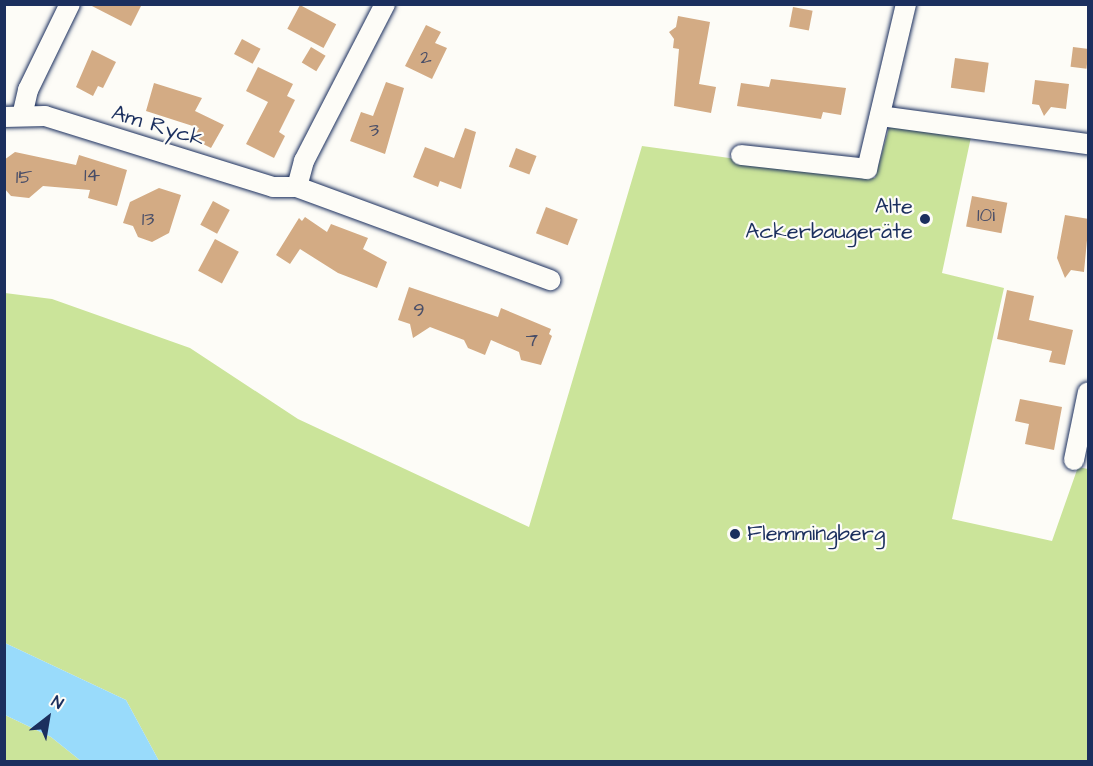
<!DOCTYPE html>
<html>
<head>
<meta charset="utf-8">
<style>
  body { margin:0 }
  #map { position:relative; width:1093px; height:766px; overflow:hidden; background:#fdfcf7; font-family:"Architects Daughter",sans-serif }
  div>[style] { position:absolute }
  .green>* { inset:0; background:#cbe49a }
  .water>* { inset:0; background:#99dbfb }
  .building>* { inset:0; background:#d3ab84; transform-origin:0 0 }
  .roads { filter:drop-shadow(0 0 2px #1b2f5e) drop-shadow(0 0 2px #1b2f5e) }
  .street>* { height:20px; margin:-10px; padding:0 10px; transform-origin:10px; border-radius:10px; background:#fdfcf7 }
  .dots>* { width:16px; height:16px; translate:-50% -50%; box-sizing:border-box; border:3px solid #fdfcf7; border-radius:50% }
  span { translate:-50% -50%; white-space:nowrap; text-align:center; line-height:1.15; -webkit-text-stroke:4.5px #fdfcf7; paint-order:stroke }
  .number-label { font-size:20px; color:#494e68 }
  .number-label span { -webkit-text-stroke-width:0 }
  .street-label { font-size:22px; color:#1b2f5e }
  .poi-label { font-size:22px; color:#1b2f5e }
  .right { translate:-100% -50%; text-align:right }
  .left { translate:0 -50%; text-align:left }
  .frame { position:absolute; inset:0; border:6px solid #1b2f5e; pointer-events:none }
  .north { position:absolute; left:18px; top:688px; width:60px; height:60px; -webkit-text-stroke:4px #fdfcf7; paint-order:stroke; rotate:31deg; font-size:16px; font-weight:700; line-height:24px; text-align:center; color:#1b2f5e }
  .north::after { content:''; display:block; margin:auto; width:21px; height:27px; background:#1b2f5e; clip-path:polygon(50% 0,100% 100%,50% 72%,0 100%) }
</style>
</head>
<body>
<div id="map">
  <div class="green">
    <i style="clip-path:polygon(898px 125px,971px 137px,942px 273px,1004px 288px,952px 519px,1052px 541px,1078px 467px,1088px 469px,1088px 761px,159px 761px,126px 700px,5px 643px,5px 293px,52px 299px,190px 348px,298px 419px,529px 527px,642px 146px,875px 178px,889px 128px)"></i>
    <i style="clip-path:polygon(5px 715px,51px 737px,81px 761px,5px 762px)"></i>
  </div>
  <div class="water">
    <i style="clip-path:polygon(5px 643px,126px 700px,159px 761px,81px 761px,51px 737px,5px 715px)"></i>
  </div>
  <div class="building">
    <i style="clip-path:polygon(88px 4px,142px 4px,131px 26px)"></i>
    <i style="left:300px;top:5px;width:41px;height:27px;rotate:28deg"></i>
    <i style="left:793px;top:7px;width:20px;height:20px;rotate:11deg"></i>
    <i style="clip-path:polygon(678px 16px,710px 22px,699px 84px,716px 87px,711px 113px,674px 106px,679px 49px,673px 48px,674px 39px,669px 32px,676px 27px)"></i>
    <i style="clip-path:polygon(426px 25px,441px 32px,435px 43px,447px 48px,432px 79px,405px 66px)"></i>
    <i style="left:242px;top:39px;width:21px;height:17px;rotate:28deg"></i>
    <i style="left:311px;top:47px;width:17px;height:18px;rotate:31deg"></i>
    <i style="left:1073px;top:47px;width:16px;height:20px;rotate:7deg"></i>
    <i style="clip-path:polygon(92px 50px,116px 62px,103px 88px,98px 86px,93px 96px,76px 87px)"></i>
    <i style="left:955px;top:58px;width:34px;height:30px;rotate:8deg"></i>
    <i style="clip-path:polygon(258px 67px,293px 84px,287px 96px,295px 100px,279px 132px,285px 136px,274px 158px,246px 144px,268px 102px,246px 91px)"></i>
    <i style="clip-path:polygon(771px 79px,846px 88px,841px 115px,823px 112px,821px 119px,737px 106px,741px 83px,769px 87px)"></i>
    <i style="clip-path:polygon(1035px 80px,1069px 84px,1066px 109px,1051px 107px,1044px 116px,1039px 105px,1032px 104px)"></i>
    <i style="clip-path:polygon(386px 82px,404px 88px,385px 154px,350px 141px,361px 112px,373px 116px)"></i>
    <i style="clip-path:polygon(154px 83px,202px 98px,195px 111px,224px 125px,211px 148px,193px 139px,199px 128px,146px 111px)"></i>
    <i style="clip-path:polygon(465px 128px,476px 132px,461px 189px,440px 181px,438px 187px,413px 177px,425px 147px,454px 158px)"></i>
    <i style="left:516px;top:148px;width:22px;height:20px;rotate:21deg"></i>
    <i style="clip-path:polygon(15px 152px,76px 165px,79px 155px,127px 170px,117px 206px,88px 198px,90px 190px,43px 186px,29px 198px,11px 196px,4px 188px,4px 160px)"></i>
    <i style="clip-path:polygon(159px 188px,181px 195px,169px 233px,152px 242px,138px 237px,133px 226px,123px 223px,130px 202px)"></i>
    <i style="left:972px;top:196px;width:36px;height:31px;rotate:11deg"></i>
    <i style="left:213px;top:201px;width:19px;height:27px;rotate:28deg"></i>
    <i style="left:546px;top:207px;width:34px;height:28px;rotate:21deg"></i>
    <i style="clip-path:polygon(1065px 215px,1089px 219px,1084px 272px,1071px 270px,1065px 278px,1057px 258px)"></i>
    <i style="clip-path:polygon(305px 217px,327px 232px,331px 224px,368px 238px,363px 249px,387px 262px,377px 288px,338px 273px,300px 249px,290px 264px,276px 255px,299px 218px,302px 221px)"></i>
    <i style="left:215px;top:239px;width:27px;height:36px;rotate:28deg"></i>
    <i style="clip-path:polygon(409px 287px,498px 317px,501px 308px,551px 329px,549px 334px,552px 336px,541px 365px,521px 360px,519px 352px,491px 340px,485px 355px,468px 348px,464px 340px,430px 327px,413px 338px,410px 324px,398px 320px)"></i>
    <i style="clip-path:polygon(1007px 290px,1034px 296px,1029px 320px,1073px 330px,1065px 365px,1049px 362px,1052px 351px,997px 339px)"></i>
    <i style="clip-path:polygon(1020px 399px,1062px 407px,1054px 450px,1025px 444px,1029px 424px,1015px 421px)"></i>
  </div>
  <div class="roads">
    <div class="street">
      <i style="left:22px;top:116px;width:27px;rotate:-77deg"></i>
      <i style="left:28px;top:90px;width:96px;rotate:-64deg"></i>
      <i style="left:880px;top:116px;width:210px;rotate:7.7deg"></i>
      <i style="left:4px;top:117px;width:41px;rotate:-1.4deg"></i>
      <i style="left:45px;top:116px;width:239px;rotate:17.3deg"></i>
      <i style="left:273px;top:187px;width:24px"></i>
      <i style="left:297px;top:187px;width:270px;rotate:20.2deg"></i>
      <i style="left:741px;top:155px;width:127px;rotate:6.3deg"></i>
      <i style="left:867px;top:169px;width:170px;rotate:-76.7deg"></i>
      <i style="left:297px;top:187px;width:27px;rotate:-75deg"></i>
      <i style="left:304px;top:161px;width:177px;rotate:-62.7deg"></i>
      <i style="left:1074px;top:460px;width:69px;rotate:-78.4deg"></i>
    </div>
  </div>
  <div class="dots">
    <i style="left:925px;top:219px;background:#1b2f5e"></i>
    <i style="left:735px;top:534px;background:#1b2f5e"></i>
  </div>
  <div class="number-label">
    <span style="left:426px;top:57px">2</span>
    <span style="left:374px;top:130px">3</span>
    <span style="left:92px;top:175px">14</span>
    <span style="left:24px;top:177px">15</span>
    <span style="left:986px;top:215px">10i</span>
    <span style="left:148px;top:219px">13</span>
    <span style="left:419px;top:310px">9</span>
    <span style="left:532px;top:340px">7</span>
  </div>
  <div class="street-label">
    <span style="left:158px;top:126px;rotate:17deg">Am Ryck</span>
  </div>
  <div class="poi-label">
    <span class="right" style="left:913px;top:219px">Alte<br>Ackerbaugeräte</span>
    <span class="left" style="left:747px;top:534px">Flemmingberg</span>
  </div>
  <div class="frame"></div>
  <div class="north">N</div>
</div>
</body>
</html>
